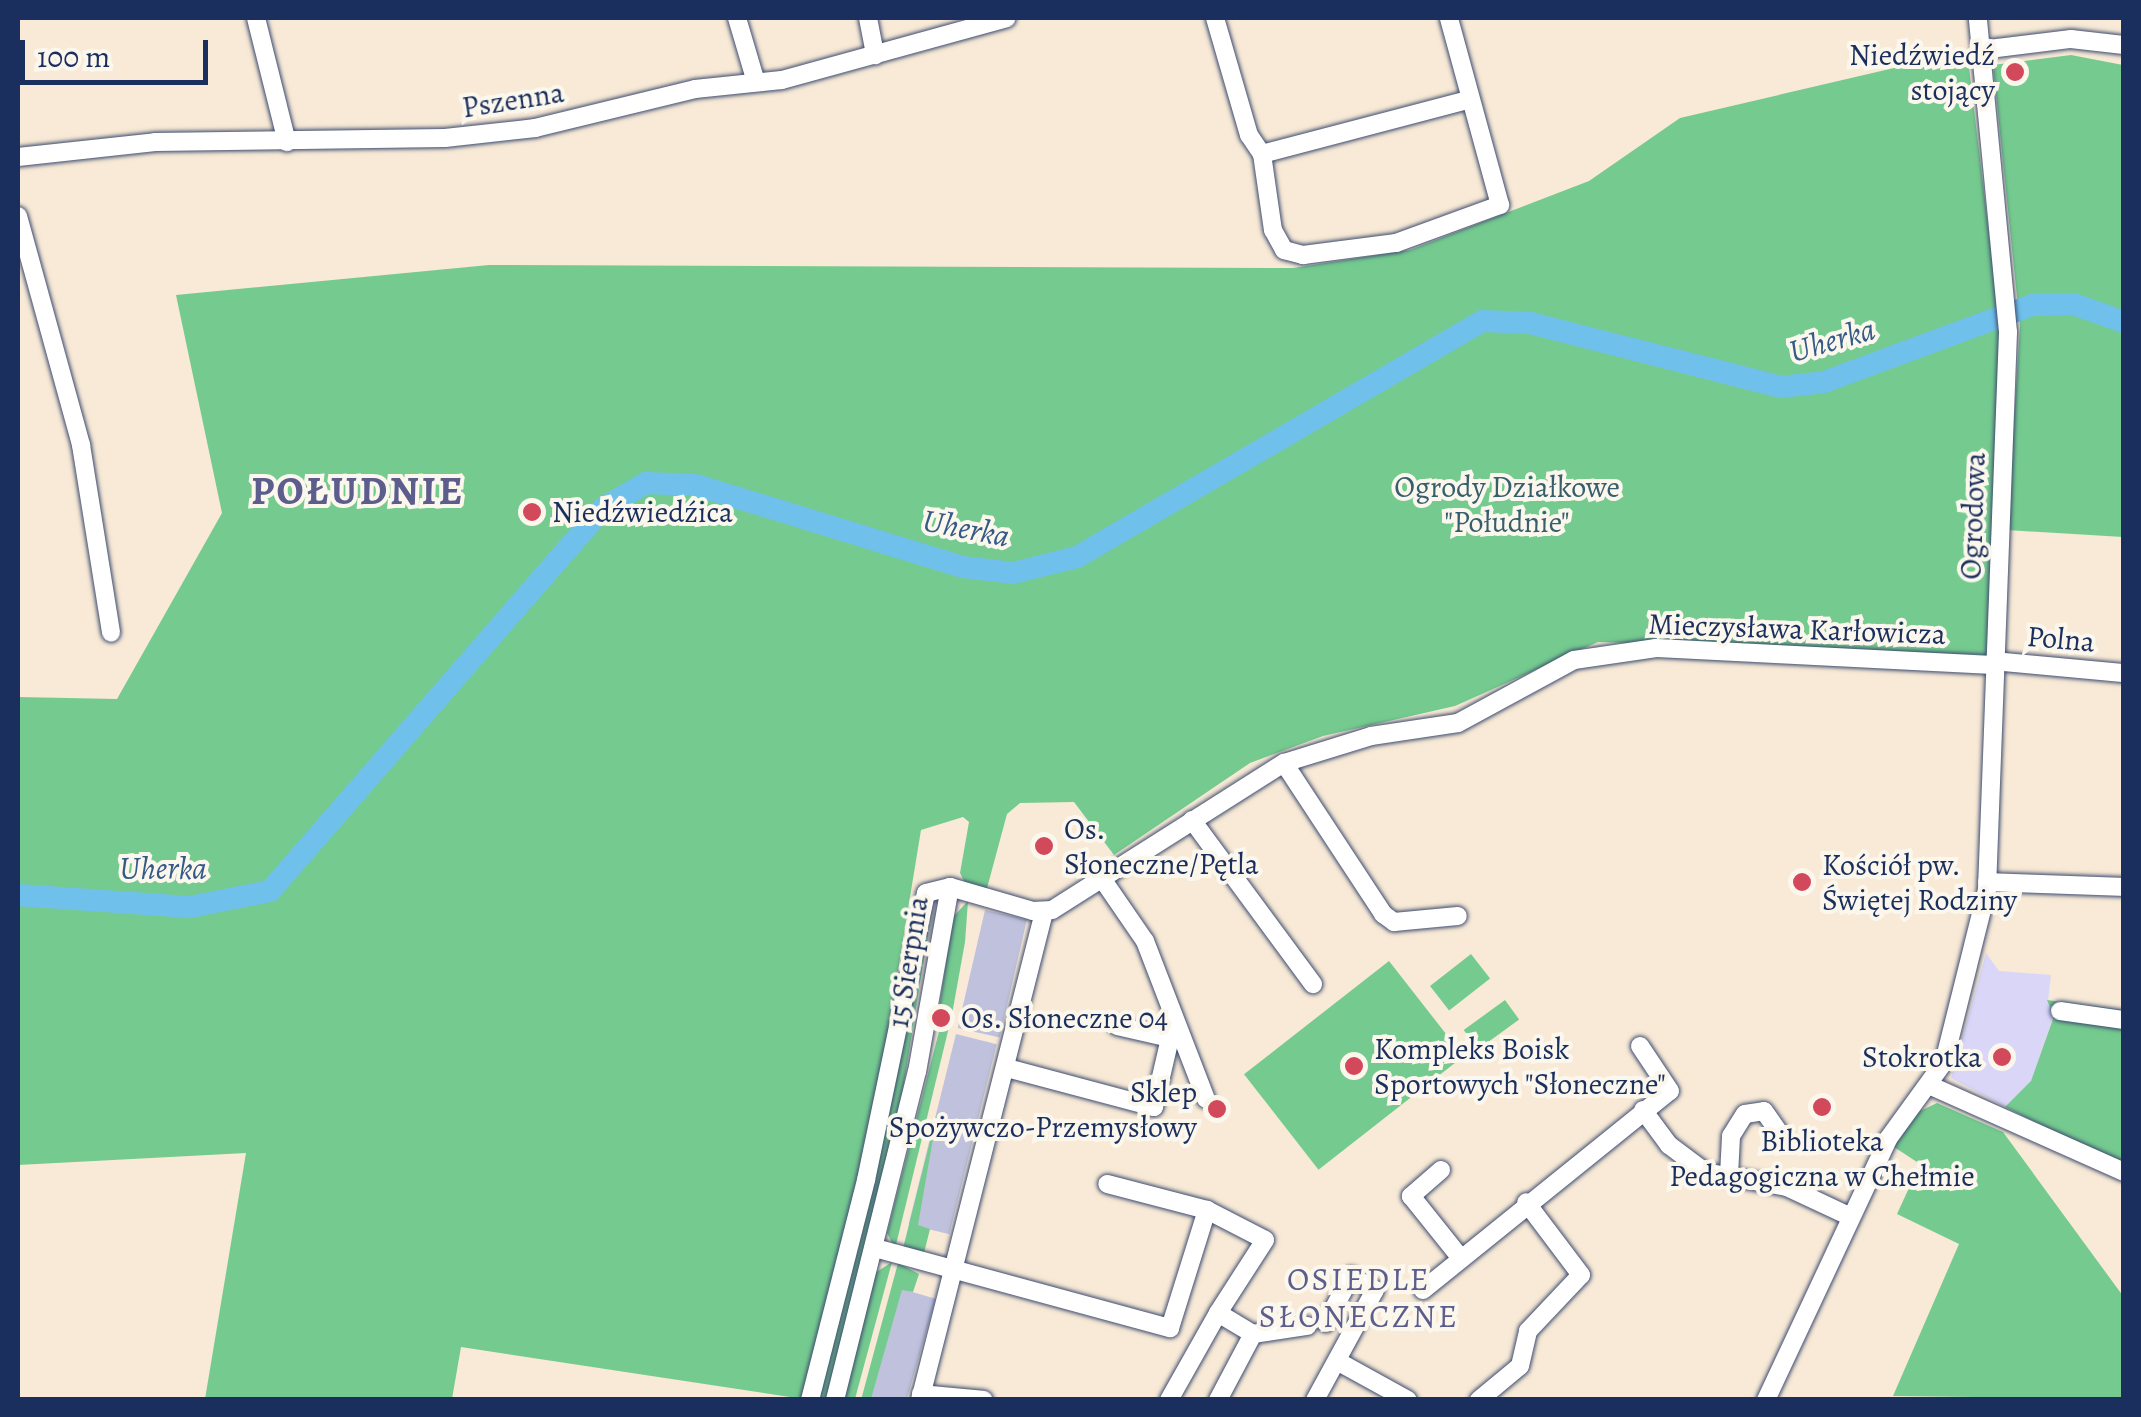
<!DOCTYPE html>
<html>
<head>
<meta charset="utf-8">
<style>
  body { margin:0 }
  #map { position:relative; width:2141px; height:1417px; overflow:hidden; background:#f8ead6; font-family:Alegreya,serif }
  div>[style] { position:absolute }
  .built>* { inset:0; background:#dad6f7 }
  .industrial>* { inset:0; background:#c0c2dd; transform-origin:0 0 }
  .green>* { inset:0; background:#75cb8f; transform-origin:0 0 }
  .river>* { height:22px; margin:-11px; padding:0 11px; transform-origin:11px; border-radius:11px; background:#6fc0eb }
  .roads { filter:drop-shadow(0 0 2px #3c4b70) drop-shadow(0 0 2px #3c4b70) }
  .minor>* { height:18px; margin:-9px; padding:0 9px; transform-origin:9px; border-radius:9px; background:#fff }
  .dots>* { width:28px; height:28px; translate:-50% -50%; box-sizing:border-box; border:5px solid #fbf7ec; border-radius:50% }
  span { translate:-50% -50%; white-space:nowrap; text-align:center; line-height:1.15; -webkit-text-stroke:8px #fbf7ec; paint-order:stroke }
  .poi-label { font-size:30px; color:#1b2f5e }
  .right { translate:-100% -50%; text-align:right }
  .left { translate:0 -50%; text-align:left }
  .street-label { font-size:30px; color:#1b2f5e }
  .park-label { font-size:30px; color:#365e6d }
  .water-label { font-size:32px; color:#345a88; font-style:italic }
  .neighbourhood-label { font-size:32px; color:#5c5c8d; letter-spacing:2.5px }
  .district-label { font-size:40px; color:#5c5c8d; font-weight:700; letter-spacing:2.5px }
  .frame { position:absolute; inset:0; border:20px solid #1b2f5e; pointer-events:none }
  .scale { position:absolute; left:20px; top:40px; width:188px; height:45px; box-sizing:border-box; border:5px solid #1b2f5e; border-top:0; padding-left:12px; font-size:30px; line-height:35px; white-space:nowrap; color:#1b2f5e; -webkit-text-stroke:8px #fbf7ec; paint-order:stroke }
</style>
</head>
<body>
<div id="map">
  <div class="built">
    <i style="clip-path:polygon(1986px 953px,1999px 971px,2051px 975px,2048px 1001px,2054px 1015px,2031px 1082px,2005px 1107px,1951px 1078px)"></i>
  </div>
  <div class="industrial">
    <i style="left:985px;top:910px;width:43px;height:121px;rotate:13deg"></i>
    <i style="left:956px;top:1034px;width:42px;height:196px;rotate:14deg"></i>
    <i style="left:902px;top:1289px;width:35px;height:115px;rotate:16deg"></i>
  </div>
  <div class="green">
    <i style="clip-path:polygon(1967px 51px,2000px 325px,1987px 655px,1598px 642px,1455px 706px,1323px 736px,1250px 763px,1114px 855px,1074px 802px,1020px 803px,1007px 814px,986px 892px,966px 885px,960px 873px,969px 822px,963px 817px,921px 830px,871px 1135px,803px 1399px,461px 1347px,452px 1399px,205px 1399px,246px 1153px,18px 1165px,18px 697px,117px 699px,222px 513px,176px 295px,489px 265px,1293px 268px,1410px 250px,1589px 181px,1680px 118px)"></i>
    <i style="clip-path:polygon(2071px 55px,2123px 65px,2123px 537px,2007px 530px,2020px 326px,1993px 65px)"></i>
    <i style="clip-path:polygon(968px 901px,965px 942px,951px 1020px,939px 1009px,953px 917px)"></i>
    <i style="clip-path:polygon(933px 902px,899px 1114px,829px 1399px,816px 1400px)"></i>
    <i style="left:1471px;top:954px;width:31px;height:52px;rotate:52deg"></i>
    <i style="left:1389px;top:961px;width:121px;height:184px;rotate:52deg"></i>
    <i style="left:1505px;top:1000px;width:24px;height:51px;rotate:54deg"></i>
    <i style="clip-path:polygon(2047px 1000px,2123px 1010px,2123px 1166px,2005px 1107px,2031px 1081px,2054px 1016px)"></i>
    <i style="clip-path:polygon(943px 1016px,950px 1023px,895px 1249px,887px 1233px)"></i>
    <i style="clip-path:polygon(1937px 1103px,2003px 1132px,2123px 1296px,2123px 1399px,1893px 1396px,1959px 1244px,1897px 1214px,1920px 1164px,1894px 1147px,1918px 1112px)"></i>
    <i style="clip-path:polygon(938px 1110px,918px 1225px,930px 1229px,924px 1253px,902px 1252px)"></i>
    <i style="clip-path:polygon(892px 1262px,855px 1399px,842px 1400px,875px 1273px)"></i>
    <i style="clip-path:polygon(898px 1263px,919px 1274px,913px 1292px,902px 1290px,871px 1399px,861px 1400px)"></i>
  </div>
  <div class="river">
    <i style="left:18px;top:895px;width:172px;rotate:4deg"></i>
    <i style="left:190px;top:907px;width:82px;rotate:-11.3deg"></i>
    <i style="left:270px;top:891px;width:508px;rotate:-48.99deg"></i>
    <i style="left:603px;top:508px;width:50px;rotate:-30.2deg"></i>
    <i style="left:646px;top:483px;width:50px;rotate:2.3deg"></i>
    <i style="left:696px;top:485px;width:279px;rotate:17.1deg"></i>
    <i style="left:963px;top:567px;width:50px;rotate:6.8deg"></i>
    <i style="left:1013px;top:573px;width:66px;rotate:-14deg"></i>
    <i style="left:1077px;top:557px;width:469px;rotate:-30.2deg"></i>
    <i style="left:1482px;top:321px;width:48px;rotate:2.4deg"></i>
    <i style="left:1530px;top:323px;width:259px;rotate:14.3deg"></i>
    <i style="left:1781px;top:387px;width:43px;rotate:-6.6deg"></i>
    <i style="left:1824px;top:382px;width:222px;rotate:-20.3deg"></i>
    <i style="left:2032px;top:305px;width:41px;rotate:-1.4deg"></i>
    <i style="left:2073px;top:304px;width:54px;rotate:19.4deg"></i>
  </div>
  <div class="roads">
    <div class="minor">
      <i style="left:256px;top:18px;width:128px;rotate:76deg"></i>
      <i style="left:737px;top:18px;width:67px;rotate:73.5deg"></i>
      <i style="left:868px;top:18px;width:38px;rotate:79deg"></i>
      <i style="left:1215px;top:18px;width:122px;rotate:73.8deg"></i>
      <i style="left:1249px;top:135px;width:23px;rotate:56deg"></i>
      <i style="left:1262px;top:154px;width:77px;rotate:81.8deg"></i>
      <i style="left:1273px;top:230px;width:23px;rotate:61deg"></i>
      <i style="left:1284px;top:250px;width:20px;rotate:15deg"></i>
      <i style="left:1303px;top:255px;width:94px;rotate:-7.4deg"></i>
      <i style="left:1396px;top:243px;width:111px;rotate:-20.1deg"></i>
      <i style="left:1500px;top:205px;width:194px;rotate:-105.3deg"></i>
      <i style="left:1981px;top:50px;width:91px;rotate:-7deg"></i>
      <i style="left:2071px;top:39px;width:53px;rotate:6.5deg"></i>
      <i style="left:1262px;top:154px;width:213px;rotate:-14.7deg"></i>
      <i style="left:18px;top:157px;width:138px;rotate:-6.2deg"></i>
      <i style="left:155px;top:142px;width:290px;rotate:-0.8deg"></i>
      <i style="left:445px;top:138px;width:91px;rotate:-6.3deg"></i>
      <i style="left:535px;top:128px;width:165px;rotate:-13.7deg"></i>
      <i style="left:695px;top:89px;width:87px;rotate:-5.9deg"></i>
      <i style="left:782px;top:80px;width:233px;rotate:-15.4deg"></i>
      <i style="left:18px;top:216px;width:238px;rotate:74.6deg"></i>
      <i style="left:81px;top:445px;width:190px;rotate:80.9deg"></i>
      <i style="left:1994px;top:661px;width:131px;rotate:5.3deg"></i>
      <i style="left:1284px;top:763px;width:181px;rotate:56.7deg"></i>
      <i style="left:1383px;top:914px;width:14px;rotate:36deg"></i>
      <i style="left:1394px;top:922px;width:64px;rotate:-5.4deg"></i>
      <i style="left:1192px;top:820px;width:204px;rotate:53.6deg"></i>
      <i style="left:1103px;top:880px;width:74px;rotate:55.5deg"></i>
      <i style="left:1145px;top:941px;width:169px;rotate:68.9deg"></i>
      <i style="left:1987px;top:882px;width:137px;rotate:2.1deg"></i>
      <i style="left:2060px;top:1011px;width:65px;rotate:8deg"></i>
      <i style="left:1117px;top:1026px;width:54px;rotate:12.8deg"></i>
      <i style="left:1007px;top:1068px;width:152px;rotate:14.9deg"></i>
      <i style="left:1154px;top:1107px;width:71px;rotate:-76.9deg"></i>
      <i style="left:1170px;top:1038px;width:11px;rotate:-27deg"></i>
      <i style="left:1931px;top:1086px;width:211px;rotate:24deg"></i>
      <i style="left:1643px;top:1110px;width:44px;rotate:53.4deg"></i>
      <i style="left:1669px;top:1145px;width:45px;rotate:36.9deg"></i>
      <i style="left:1705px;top:1172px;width:83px;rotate:10.4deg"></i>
      <i style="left:1787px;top:1187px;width:68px;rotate:25.1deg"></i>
      <i style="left:1441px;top:1170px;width:40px;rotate:139deg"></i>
      <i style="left:1411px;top:1196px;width:77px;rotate:51.3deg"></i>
      <i style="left:1729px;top:1175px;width:39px;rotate:-87deg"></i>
      <i style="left:1731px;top:1136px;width:26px;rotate:-58deg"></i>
      <i style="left:1745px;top:1114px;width:19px;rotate:-9deg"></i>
      <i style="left:1764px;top:1111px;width:35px;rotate:55deg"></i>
      <i style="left:1207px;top:1210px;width:65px;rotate:27.3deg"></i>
      <i style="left:1265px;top:1240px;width:87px;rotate:122.8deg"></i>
      <i style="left:875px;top:1248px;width:306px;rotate:15.2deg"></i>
      <i style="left:1170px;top:1328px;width:124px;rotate:-72.6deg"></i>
      <i style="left:1207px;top:1210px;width:103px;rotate:-165.4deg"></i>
      <i style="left:1423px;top:1290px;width:317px;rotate:-38.9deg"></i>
      <i style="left:1670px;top:1091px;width:54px;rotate:-123.7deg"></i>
      <i style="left:1337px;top:1361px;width:81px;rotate:28.8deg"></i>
      <i style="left:921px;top:1394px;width:63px;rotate:5.4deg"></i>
      <i style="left:810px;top:1400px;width:227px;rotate:-75.7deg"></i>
      <i style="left:866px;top:1180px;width:293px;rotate:-78.2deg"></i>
      <i style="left:926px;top:893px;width:25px;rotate:-14deg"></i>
      <i style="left:950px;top:887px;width:86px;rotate:16.1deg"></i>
      <i style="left:1033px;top:911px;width:19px;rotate:-3deg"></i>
      <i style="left:1052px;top:910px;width:275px;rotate:-32.4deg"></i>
      <i style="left:1284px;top:763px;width:91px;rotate:-17.2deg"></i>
      <i style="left:1371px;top:736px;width:88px;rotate:-8.5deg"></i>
      <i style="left:1458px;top:723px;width:132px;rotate:-28.5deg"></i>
      <i style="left:1574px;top:660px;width:83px;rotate:-8.3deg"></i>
      <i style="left:1656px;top:648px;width:338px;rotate:2.9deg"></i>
      <i style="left:835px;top:1400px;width:338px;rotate:-76deg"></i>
      <i style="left:917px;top:1072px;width:188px;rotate:-79.9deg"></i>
      <i style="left:920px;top:1400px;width:504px;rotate:-75.74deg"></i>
      <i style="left:1169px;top:1400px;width:100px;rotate:-60.6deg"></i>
      <i style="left:1218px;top:1313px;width:41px;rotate:31deg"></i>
      <i style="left:1253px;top:1334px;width:55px;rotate:-8.4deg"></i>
      <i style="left:1218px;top:1400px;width:75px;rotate:-62.1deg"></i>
      <i style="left:1315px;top:1400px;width:125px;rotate:-61.4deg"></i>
      <i style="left:1375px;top:1290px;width:28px;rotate:-150deg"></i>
      <i style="left:1351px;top:1276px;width:53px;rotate:118deg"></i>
      <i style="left:1479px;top:1400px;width:53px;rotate:-39.7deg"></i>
      <i style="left:1520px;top:1366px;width:36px;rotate:-77deg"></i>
      <i style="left:1528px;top:1331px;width:77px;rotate:-46.6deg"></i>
      <i style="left:1581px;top:1275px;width:91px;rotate:-127deg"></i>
      <i style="left:1766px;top:1400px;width:288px;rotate:-64.9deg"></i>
      <i style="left:1888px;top:1139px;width:95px;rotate:-54deg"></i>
      <i style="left:1944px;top:1062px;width:178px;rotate:-76deg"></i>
      <i style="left:1987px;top:889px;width:557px;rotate:-87.84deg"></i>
      <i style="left:2008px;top:332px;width:315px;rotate:-95.5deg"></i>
    </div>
  </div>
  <div class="dots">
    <i style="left:2015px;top:72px;background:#d1495b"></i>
    <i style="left:532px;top:512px;background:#d1495b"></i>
    <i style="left:1044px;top:846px;background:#d1495b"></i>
    <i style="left:1802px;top:882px;background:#d1495b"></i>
    <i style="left:941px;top:1018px;background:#d1495b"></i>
    <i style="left:2002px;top:1057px;background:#d1495b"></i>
    <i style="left:1354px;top:1066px;background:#d1495b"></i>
    <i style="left:1822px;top:1107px;background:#d1495b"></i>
    <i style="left:1217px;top:1109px;background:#d1495b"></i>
  </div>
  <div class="poi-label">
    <span class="right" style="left:1995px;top:72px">Niedźwiedź<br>stojący</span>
    <span class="left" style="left:552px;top:512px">Niedźwiedźica</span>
    <span class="left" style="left:1064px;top:846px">Os.<br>Słoneczne/Pętla</span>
    <span class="left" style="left:1822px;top:882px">Kościół pw.<br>Świętej Rodziny</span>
    <span class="left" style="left:961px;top:1018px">Os. Słoneczne 04</span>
    <span class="left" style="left:1374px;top:1066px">Kompleks Boisk<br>Sportowych "Słoneczne"</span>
    <span class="right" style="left:1982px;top:1057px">Stokrotka</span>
    <span class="right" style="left:1197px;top:1109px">Sklep<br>Spożywczo-Przemysłowy</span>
    <span style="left:1822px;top:1158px">Biblioteka<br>Pedagogiczna w Chełmie</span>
  </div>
  <div class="street-label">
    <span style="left:513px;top:100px;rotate:-9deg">Pszenna</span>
    <span style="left:1973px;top:516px;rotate:-88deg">Ogrodowa</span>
    <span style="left:1797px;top:629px;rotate:2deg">Mieczysława Karłowicza</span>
    <span style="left:2061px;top:639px;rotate:5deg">Polna</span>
    <span style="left:908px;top:962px;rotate:-81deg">15 Sierpnia</span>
  </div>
  <div class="park-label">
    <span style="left:1507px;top:504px">Ogrody Działkowe<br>"Południe"</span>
  </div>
  <div class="water-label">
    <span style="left:1832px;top:340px;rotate:-16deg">Uherka</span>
    <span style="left:966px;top:528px;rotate:11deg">Uherka</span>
    <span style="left:163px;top:868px">Uherka</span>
  </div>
  <div class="neighbourhood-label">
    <span style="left:1359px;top:1298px">OSIEDLE<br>SŁONECZNE</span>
  </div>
  <div class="district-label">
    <span style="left:358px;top:491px">POŁUDNIE</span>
  </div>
  <div class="frame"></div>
  <div class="scale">100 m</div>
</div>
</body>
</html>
